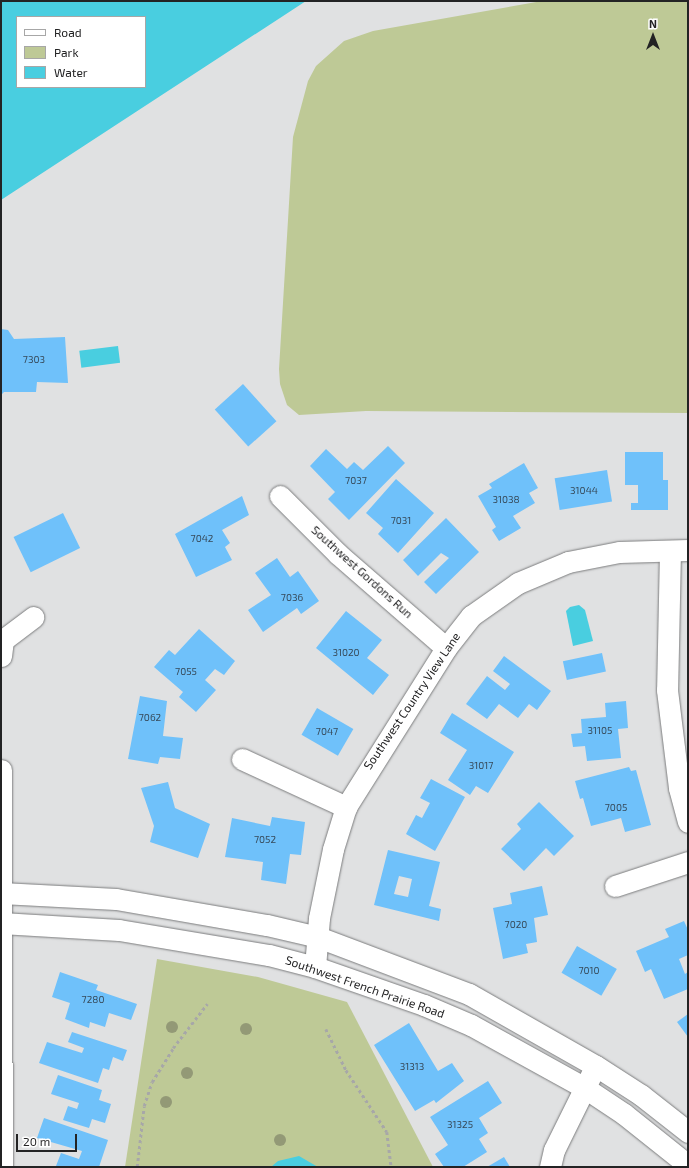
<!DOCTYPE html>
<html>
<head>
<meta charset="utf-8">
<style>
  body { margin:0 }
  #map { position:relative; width:689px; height:1168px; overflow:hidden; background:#e0e1e2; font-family:"Exo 2",sans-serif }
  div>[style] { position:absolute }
  .green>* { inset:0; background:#bec996 }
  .water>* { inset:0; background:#49cee0; transform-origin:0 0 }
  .building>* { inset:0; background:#6fc1fa; transform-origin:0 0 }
  .path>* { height:2.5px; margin-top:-1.25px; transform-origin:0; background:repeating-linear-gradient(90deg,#a7a7a8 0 3px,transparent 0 6px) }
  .roads { filter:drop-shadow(0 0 1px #7b7c7d) drop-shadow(0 0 1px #7b7c7d) }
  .minor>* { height:21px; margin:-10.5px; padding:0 10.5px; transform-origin:10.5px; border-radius:10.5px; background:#fff }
  .trees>* { width:12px; height:12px; margin:-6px; border-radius:50%; background:#939976 }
  span { translate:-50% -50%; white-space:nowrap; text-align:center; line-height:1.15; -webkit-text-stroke:3px #fff; paint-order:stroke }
  .number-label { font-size:10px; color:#364a5a }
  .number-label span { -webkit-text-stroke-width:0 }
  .street-label { font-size:12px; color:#232324 }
  .frame { position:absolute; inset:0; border:2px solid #232324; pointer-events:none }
  .legend { position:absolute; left:16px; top:16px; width:130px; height:72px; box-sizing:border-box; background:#fff; border:1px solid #a7a7a7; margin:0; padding:5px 7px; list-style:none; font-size:12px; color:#232324 }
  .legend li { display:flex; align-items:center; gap:8px; height:20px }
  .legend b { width:20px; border:1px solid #a7a7a7 }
  .north { position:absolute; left:633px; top:16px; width:40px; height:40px; -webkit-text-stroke:3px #fff; paint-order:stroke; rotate:0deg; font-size:11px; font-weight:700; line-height:16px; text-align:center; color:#232324 }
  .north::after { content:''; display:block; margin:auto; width:14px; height:18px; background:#232324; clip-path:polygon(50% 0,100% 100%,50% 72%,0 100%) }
  .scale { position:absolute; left:16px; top:1134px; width:61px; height:18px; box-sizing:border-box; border:2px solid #232324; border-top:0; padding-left:5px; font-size:12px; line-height:14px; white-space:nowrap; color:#232324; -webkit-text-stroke:3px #fff; paint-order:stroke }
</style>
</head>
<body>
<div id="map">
  <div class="green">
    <i style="clip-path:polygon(542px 1px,688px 1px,688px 413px,366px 411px,299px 415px,287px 405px,280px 384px,279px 369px,293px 137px,308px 81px,316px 66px,344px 41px,373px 31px)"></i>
    <i style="clip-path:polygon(157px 959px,258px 977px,347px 1002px,433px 1167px,125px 1167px)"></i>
  </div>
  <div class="water">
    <i style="clip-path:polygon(evenodd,1px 1px,306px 1px,1px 200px,1px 1px,17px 17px,145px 17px,145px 87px,17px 87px,17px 17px)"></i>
    <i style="left:118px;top:346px;width:17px;height:39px;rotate:83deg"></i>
    <i style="clip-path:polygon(579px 605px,585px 610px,593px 641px,573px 646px,566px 611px,570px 607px)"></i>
    <i style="clip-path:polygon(299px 1156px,318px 1167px,271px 1167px,278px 1161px)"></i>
  </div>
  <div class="building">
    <i style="clip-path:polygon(1px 329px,8px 330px,14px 339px,65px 337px,68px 383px,37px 382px,36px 392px,4px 392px,1px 395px)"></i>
    <i style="left:243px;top:384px;width:50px;height:38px;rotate:48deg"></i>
    <i style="clip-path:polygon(388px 446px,405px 463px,349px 520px,328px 499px,335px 492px,310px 466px,326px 449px,347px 469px,354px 462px,363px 470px)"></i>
    <i style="clip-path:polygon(625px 452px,663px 452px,663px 480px,668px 480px,668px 510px,631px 510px,631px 503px,638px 503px,638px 485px,625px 485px)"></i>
    <i style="clip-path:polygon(524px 463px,538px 488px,529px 493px,535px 503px,513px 516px,521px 528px,499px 541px,492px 530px,496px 527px,478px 496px,492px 488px,489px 484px)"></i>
    <i style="left:607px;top:470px;width:32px;height:53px;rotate:81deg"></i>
    <i style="clip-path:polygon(396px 479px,434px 513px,398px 553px,378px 534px,383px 528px,366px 513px)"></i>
    <i style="clip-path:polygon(242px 496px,249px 515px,222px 530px,230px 543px,225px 547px,232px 560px,196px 577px,175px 534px)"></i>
    <i style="left:63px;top:513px;width:39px;height:55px;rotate:64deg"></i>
    <i style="clip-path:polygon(446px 518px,479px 552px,436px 594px,424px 582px,449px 558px,441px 553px,418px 576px,403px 560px)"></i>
    <i style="clip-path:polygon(277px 558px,290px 577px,298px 571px,319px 601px,301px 614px,297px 608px,263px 632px,248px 610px,271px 595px,255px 573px)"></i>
    <i style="clip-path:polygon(346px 611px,382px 640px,367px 658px,389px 675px,373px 695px,316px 648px)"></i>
    <i style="clip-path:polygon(199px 629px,235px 661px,224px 675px,215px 669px,205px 680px,216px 690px,196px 712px,179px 697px,183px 692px,154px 667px,169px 650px,175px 655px)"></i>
    <i style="left:602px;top:653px;width:19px;height:40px;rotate:78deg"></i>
    <i style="clip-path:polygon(504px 656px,551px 691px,537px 710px,529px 704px,518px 718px,499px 704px,487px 719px,466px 704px,487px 676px,505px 690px,510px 684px,493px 671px)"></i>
    <i style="clip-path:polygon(140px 696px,167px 701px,163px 736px,183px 738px,180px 759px,160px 757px,158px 764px,128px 759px)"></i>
    <i style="clip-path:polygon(626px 701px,628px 728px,618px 729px,621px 758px,587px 761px,585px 746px,573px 747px,571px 734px,582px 733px,581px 719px,606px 717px,605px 703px)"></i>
    <i style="left:317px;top:708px;width:42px;height:31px;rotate:30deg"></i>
    <i style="clip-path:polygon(452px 713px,514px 752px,488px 793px,476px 786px,470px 795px,448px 780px,467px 750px,440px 733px)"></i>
    <i style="clip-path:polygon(629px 767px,631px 771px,636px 770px,651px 825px,625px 832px,621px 818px,591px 826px,583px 798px,580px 799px,575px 781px)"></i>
    <i style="clip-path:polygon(431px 779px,465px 797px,435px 851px,406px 834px,416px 815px,422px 818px,430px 803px,420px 798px)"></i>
    <i style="clip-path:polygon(168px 782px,175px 808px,210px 824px,198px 858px,150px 842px,154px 826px,141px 788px)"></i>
    <i style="clip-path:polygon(539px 802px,574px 836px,554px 856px,546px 848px,524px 871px,501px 849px,521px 829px,517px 824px)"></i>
    <i style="clip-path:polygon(272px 817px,305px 822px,301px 855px,290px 854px,286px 884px,261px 880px,263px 862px,225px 857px,232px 818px,270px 826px)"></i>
    <i style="clip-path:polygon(evenodd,388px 850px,440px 862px,429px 906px,441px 909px,439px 921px,374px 905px,388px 850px,399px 876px,412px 879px,408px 897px,394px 894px,399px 876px)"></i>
    <i style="clip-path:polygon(542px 886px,548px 915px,534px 918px,537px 942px,526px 944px,528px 953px,503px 959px,493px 908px,512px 904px,510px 893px)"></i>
    <i style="clip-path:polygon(684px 921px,688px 930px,688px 955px,679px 959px,685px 974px,688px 972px,688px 989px,664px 999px,651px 969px,645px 972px,636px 951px,669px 937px,665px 929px)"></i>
    <i style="left:577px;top:946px;width:46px;height:31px;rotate:30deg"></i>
    <i style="clip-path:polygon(60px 972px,98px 985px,96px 990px,137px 1004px,131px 1020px,109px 1013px,105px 1027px,90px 1022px,89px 1028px,65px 1019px,70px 1003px,52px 997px)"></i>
    <i style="clip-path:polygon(688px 1014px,688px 1037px,677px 1022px)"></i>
    <i style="clip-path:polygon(409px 1023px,438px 1071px,452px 1063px,464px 1081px,436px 1103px,434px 1100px,415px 1111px,374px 1045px)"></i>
    <i style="clip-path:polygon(72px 1032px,127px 1050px,123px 1061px,113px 1057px,109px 1070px,103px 1068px,98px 1083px,39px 1063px,47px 1042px,82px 1053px,84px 1048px,68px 1042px)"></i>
    <i style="clip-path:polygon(58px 1075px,102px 1090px,99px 1100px,111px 1104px,105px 1123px,92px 1119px,89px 1128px,63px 1120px,68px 1106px,77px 1109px,79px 1103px,51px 1094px)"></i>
    <i style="clip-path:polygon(488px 1081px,502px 1103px,479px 1118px,488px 1133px,479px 1139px,487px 1152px,463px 1167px,444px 1167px,435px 1154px,448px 1145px,430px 1117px)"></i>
    <i style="clip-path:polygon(44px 1118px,108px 1140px,99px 1167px,56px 1166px,61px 1153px,79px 1159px,82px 1151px,37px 1138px)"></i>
    <i style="clip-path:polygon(504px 1157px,510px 1167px,487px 1167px)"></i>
  </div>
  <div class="path">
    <i style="left:326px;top:1029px;width:46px;rotate:64deg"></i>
    <i style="left:346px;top:1070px;width:74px;rotate:56.5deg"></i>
    <i style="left:387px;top:1132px;width:35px;rotate:83deg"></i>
    <i style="left:137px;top:1167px;width:61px;rotate:-83.5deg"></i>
    <i style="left:144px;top:1106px;width:25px;rotate:-72deg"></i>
    <i style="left:152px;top:1082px;width:40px;rotate:-58deg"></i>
    <i style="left:173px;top:1048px;width:56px;rotate:-52.3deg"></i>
  </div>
  <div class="roads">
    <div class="minor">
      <i style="left:280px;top:496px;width:82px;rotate:45deg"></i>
      <i style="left:338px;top:554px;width:143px;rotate:41deg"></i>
      <i style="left:670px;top:551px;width:139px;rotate:91.2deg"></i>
      <i style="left:667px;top:690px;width:99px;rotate:83deg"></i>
      <i style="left:679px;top:788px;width:35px;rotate:75deg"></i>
      <i style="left:1px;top:656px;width:16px;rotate:-83deg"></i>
      <i style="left:3px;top:640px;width:38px;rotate:-37deg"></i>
      <i style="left:242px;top:759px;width:115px;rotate:24.8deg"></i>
      <i style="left:1px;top:770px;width:397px;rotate:89.9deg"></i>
      <i style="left:615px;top:886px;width:77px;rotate:-18.2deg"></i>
      <i style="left:1px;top:893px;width:115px;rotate:3deg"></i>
      <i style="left:116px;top:899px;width:153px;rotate:9.8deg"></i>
      <i style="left:267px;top:925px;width:52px;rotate:13.2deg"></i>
      <i style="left:318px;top:937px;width:161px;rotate:20.7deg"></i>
      <i style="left:469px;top:994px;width:146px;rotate:29.6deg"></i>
      <i style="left:596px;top:1066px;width:54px;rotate:32.8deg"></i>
      <i style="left:641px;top:1095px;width:60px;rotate:38.2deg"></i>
      <i style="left:1px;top:923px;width:118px;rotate:3.4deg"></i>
      <i style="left:119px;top:930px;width:152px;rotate:9.5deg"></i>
      <i style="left:269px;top:955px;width:48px;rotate:14.6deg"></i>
      <i style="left:315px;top:967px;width:115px;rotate:19.2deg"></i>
      <i style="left:424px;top:1005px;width:51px;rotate:23.1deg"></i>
      <i style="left:471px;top:1025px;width:130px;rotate:28.9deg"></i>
      <i style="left:585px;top:1088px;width:47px;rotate:33.7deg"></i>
      <i style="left:624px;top:1114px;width:82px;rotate:38.6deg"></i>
      <i style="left:315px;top:967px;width:49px;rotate:-85.3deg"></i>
      <i style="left:319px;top:918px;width:70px;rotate:-78.5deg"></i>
      <i style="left:333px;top:849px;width:44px;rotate:-72.8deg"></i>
      <i style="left:346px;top:807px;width:188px;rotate:-57.8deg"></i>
      <i style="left:446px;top:648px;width:41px;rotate:-52deg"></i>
      <i style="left:471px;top:616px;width:57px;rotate:-35.1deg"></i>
      <i style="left:518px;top:583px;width:54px;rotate:-22.8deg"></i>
      <i style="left:568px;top:562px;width:52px;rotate:-11.1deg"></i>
      <i style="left:619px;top:552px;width:69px;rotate:-1.7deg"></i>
      <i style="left:550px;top:1167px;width:17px;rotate:-77deg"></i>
      <i style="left:554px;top:1150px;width:84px;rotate:-63.7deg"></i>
    </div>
  </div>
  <div class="trees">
    <i style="left:172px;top:1027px"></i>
    <i style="left:246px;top:1029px"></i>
    <i style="left:187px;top:1073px"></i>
    <i style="left:166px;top:1102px"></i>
    <i style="left:280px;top:1140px"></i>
  </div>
  <div class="number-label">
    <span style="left:34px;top:360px">7303</span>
    <span style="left:356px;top:481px">7037</span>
    <span style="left:584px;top:491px">31044</span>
    <span style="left:506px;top:500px">31038</span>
    <span style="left:401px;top:521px">7031</span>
    <span style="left:202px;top:539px">7042</span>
    <span style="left:292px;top:598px">7036</span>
    <span style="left:346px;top:653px">31020</span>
    <span style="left:186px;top:672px">7055</span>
    <span style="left:150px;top:718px">7062</span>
    <span style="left:600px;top:731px">31105</span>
    <span style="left:327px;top:732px">7047</span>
    <span style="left:481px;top:766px">31017</span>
    <span style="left:616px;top:808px">7005</span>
    <span style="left:265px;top:840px">7052</span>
    <span style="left:516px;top:925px">7020</span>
    <span style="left:589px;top:971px">7010</span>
    <span style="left:93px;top:1000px">7280</span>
    <span style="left:412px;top:1067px">31313</span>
    <span style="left:460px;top:1125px">31325</span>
  </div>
  <div class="street-label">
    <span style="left:362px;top:572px;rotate:42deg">Southwest Gordons Run</span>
    <span style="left:412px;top:701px;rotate:-56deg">Southwest Country View Lane</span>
    <span style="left:365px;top:987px;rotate:19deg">Southwest French Prairie Road</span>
  </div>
  <div class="frame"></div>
  <ul class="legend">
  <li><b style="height:5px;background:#fff"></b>Road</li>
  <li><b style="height:11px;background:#bec996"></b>Park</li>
  <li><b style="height:11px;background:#49cee0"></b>Water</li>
  </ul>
  <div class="north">N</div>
  <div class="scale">20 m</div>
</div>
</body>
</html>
